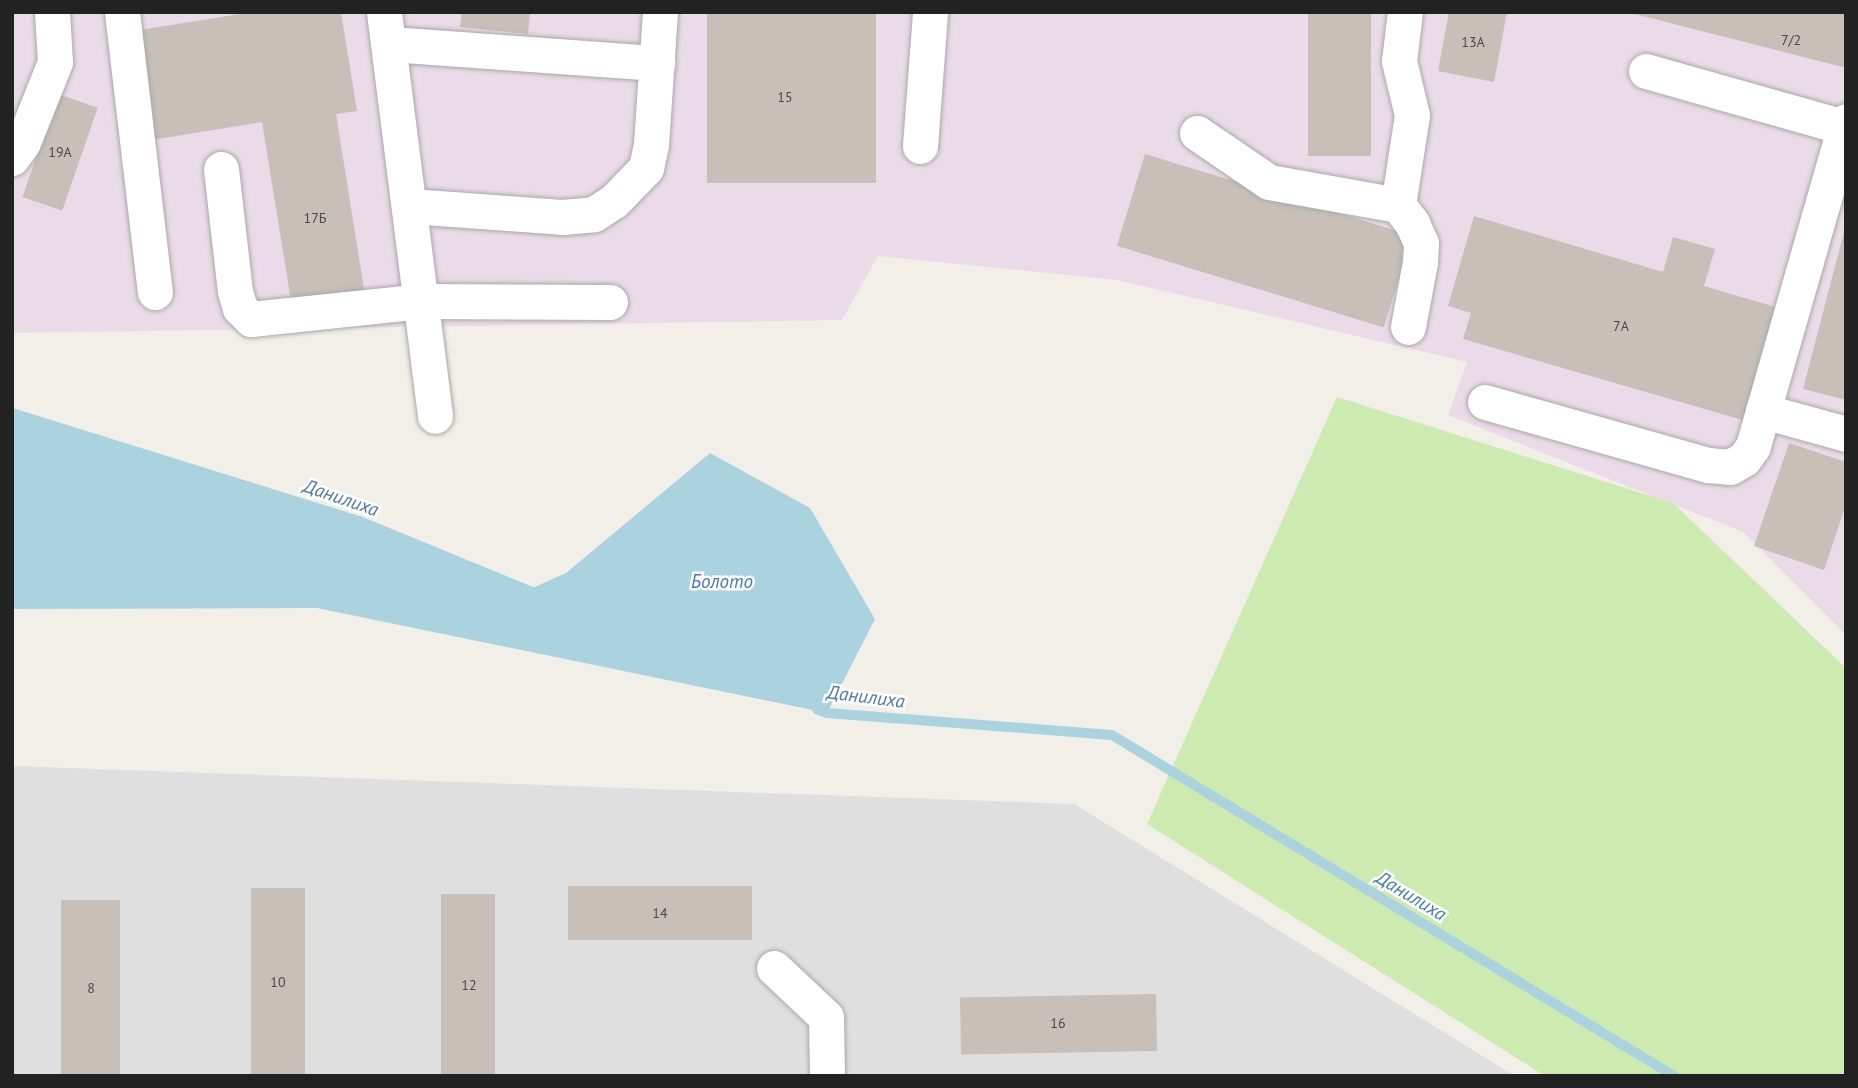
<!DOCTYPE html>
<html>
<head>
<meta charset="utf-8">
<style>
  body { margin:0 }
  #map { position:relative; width:1858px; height:1088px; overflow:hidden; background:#f2efe9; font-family:"PT Sans",sans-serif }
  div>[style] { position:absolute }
  .residential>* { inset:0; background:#e0dfdf }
  .industrial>* { inset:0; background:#ebdbe8 }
  .grass>* { inset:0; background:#cdebb0 }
  .water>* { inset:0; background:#aad3df }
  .stream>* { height:10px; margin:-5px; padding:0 5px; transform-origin:5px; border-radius:5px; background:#aad3df }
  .building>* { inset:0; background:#c7bfb8; transform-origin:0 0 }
  .roads { filter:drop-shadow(0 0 2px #a9a9a9) drop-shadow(0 0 2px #a9a9a9) }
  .minor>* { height:35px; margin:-17.5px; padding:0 17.5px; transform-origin:17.5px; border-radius:17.5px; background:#fff }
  span { translate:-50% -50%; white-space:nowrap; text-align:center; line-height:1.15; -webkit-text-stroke:5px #fff; paint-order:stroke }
  .number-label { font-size:14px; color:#4b4948 }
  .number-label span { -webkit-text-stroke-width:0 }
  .water-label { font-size:19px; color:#4a7aab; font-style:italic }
  .frame { position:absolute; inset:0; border:14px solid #222; pointer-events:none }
</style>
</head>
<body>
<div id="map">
  <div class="residential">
    <i style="clip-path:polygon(12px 766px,1074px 804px,1515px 1076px,12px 1076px)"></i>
  </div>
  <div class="industrial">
    <i style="clip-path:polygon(12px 12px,1846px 12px,1846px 635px,1743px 532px,1448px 415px,1467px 362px,1117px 280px,878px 256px,842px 320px,12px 333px)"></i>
  </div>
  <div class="grass">
    <i style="clip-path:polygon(1337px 397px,1673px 503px,1846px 668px,1846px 1076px,1545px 1076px,1147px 824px)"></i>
  </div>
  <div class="water">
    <i style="clip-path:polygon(12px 413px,359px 521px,528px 590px,566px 573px,710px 453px,810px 508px,875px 619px,827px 713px,317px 608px,12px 609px)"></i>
  </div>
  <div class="stream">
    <i style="left:12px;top:413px;width:363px;rotate:17.3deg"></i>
    <i style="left:359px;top:521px;width:192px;rotate:22.3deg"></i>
    <i style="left:817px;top:709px;width:11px;rotate:22deg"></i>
    <i style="left:827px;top:713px;width:286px;rotate:4.4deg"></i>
    <i style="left:1112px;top:735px;width:657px;rotate:31.25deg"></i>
  </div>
  <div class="building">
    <i style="clip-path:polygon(252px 12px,341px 12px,357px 111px,336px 114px,365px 295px,292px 307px,262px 122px,146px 141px,128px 32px)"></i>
    <i style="clip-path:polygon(462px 12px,530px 12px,528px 34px,460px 27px)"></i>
    <i style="left:707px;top:12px;width:169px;height:171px"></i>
    <i style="left:1308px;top:12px;width:63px;height:144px"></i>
    <i style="clip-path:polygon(1449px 12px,1507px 12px,1494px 82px,1438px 71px)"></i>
    <i style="clip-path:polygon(1846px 12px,1846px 68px,1631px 13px,1631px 12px)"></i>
    <i style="left:58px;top:94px;width:42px;height:109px;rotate:19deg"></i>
    <i style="left:1145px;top:154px;width:279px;height:96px;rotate:17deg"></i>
    <i style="clip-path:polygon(1474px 216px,1663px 272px,1673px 237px,1715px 249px,1704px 286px,1779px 308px,1746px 421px,1463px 339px,1471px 313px,1448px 306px)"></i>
    <i style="clip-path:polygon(1845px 228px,1846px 228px,1846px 400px,1803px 389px)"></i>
    <i style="clip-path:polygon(1789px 443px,1846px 462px,1846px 504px,1824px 570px,1754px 546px)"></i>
    <i style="left:568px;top:886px;width:184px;height:54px"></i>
    <i style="left:251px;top:888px;width:54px;height:188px"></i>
    <i style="left:441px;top:894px;width:54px;height:182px"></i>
    <i style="left:61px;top:900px;width:59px;height:176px"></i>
    <i style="left:1156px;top:994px;width:57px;height:196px;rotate:89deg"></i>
  </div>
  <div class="roads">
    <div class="minor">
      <i style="left:122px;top:12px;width:282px;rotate:83.3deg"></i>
      <i style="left:384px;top:12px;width:407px;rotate:82.8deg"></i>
      <i style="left:1405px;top:12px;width:49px;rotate:97deg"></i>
      <i style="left:1399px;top:61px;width:56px;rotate:76.5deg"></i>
      <i style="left:1412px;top:115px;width:91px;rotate:98.8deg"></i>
      <i style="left:1398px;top:205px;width:23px;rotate:52deg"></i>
      <i style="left:1412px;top:223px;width:22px;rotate:66deg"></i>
      <i style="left:1421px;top:243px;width:19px;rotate:93deg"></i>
      <i style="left:1420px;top:262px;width:66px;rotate:100.5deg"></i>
      <i style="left:390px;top:44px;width:268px;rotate:4.1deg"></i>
      <i style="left:1646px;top:71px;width:206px;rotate:15.8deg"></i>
      <i style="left:1197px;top:133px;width:87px;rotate:34.2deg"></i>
      <i style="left:1269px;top:182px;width:131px;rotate:10.1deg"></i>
      <i style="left:920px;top:146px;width:134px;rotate:-85.7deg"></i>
      <i style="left:12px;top:158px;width:19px;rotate:-55deg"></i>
      <i style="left:23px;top:142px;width:86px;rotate:-68.2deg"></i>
      <i style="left:55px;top:62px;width:50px;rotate:-93.4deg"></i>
      <i style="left:221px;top:169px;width:123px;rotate:83.5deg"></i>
      <i style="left:235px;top:291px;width:18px;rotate:74deg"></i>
      <i style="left:240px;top:308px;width:16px;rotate:45deg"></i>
      <i style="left:251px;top:319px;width:171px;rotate:-6deg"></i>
      <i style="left:421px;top:301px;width:189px;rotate:0.3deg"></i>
      <i style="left:410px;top:206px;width:152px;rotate:4.1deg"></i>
      <i style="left:562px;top:217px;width:32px;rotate:-5deg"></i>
      <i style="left:594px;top:214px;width:24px;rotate:-33deg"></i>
      <i style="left:614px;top:201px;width:46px;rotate:-45.9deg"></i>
      <i style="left:646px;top:168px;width:25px;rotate:-78deg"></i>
      <i style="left:651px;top:144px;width:132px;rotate:-86.1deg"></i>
      <i style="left:1485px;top:402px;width:232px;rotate:15.8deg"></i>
      <i style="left:1708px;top:465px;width:22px;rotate:5deg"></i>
      <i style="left:1730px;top:467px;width:16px;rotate:-30deg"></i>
      <i style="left:1744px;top:459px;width:16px;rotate:-55deg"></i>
      <i style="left:1753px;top:446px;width:338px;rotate:-74deg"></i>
      <i style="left:1763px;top:411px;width:86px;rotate:15.5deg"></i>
      <i style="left:774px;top:968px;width:71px;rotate:43.3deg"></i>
      <i style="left:826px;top:1017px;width:59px;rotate:89deg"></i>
    </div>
  </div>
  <div class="number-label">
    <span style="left:1791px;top:40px">7/2</span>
    <span style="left:1473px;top:42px">13А</span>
    <span style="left:785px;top:97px">15</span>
    <span style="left:60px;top:152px">19А</span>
    <span style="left:315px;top:218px">17Б</span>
    <span style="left:1621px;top:326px">7А</span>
    <span style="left:660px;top:913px">14</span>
    <span style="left:278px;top:982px">10</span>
    <span style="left:469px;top:985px">12</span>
    <span style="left:91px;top:988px">8</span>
    <span style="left:1058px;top:1023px">16</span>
  </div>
  <div class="water-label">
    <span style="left:341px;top:498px;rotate:19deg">Данилиха</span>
    <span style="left:722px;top:582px">Болото</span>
    <span style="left:866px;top:697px;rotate:7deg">Данилиха</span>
    <span style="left:1411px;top:896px;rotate:31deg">Данилиха</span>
  </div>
  <div class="frame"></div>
</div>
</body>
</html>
